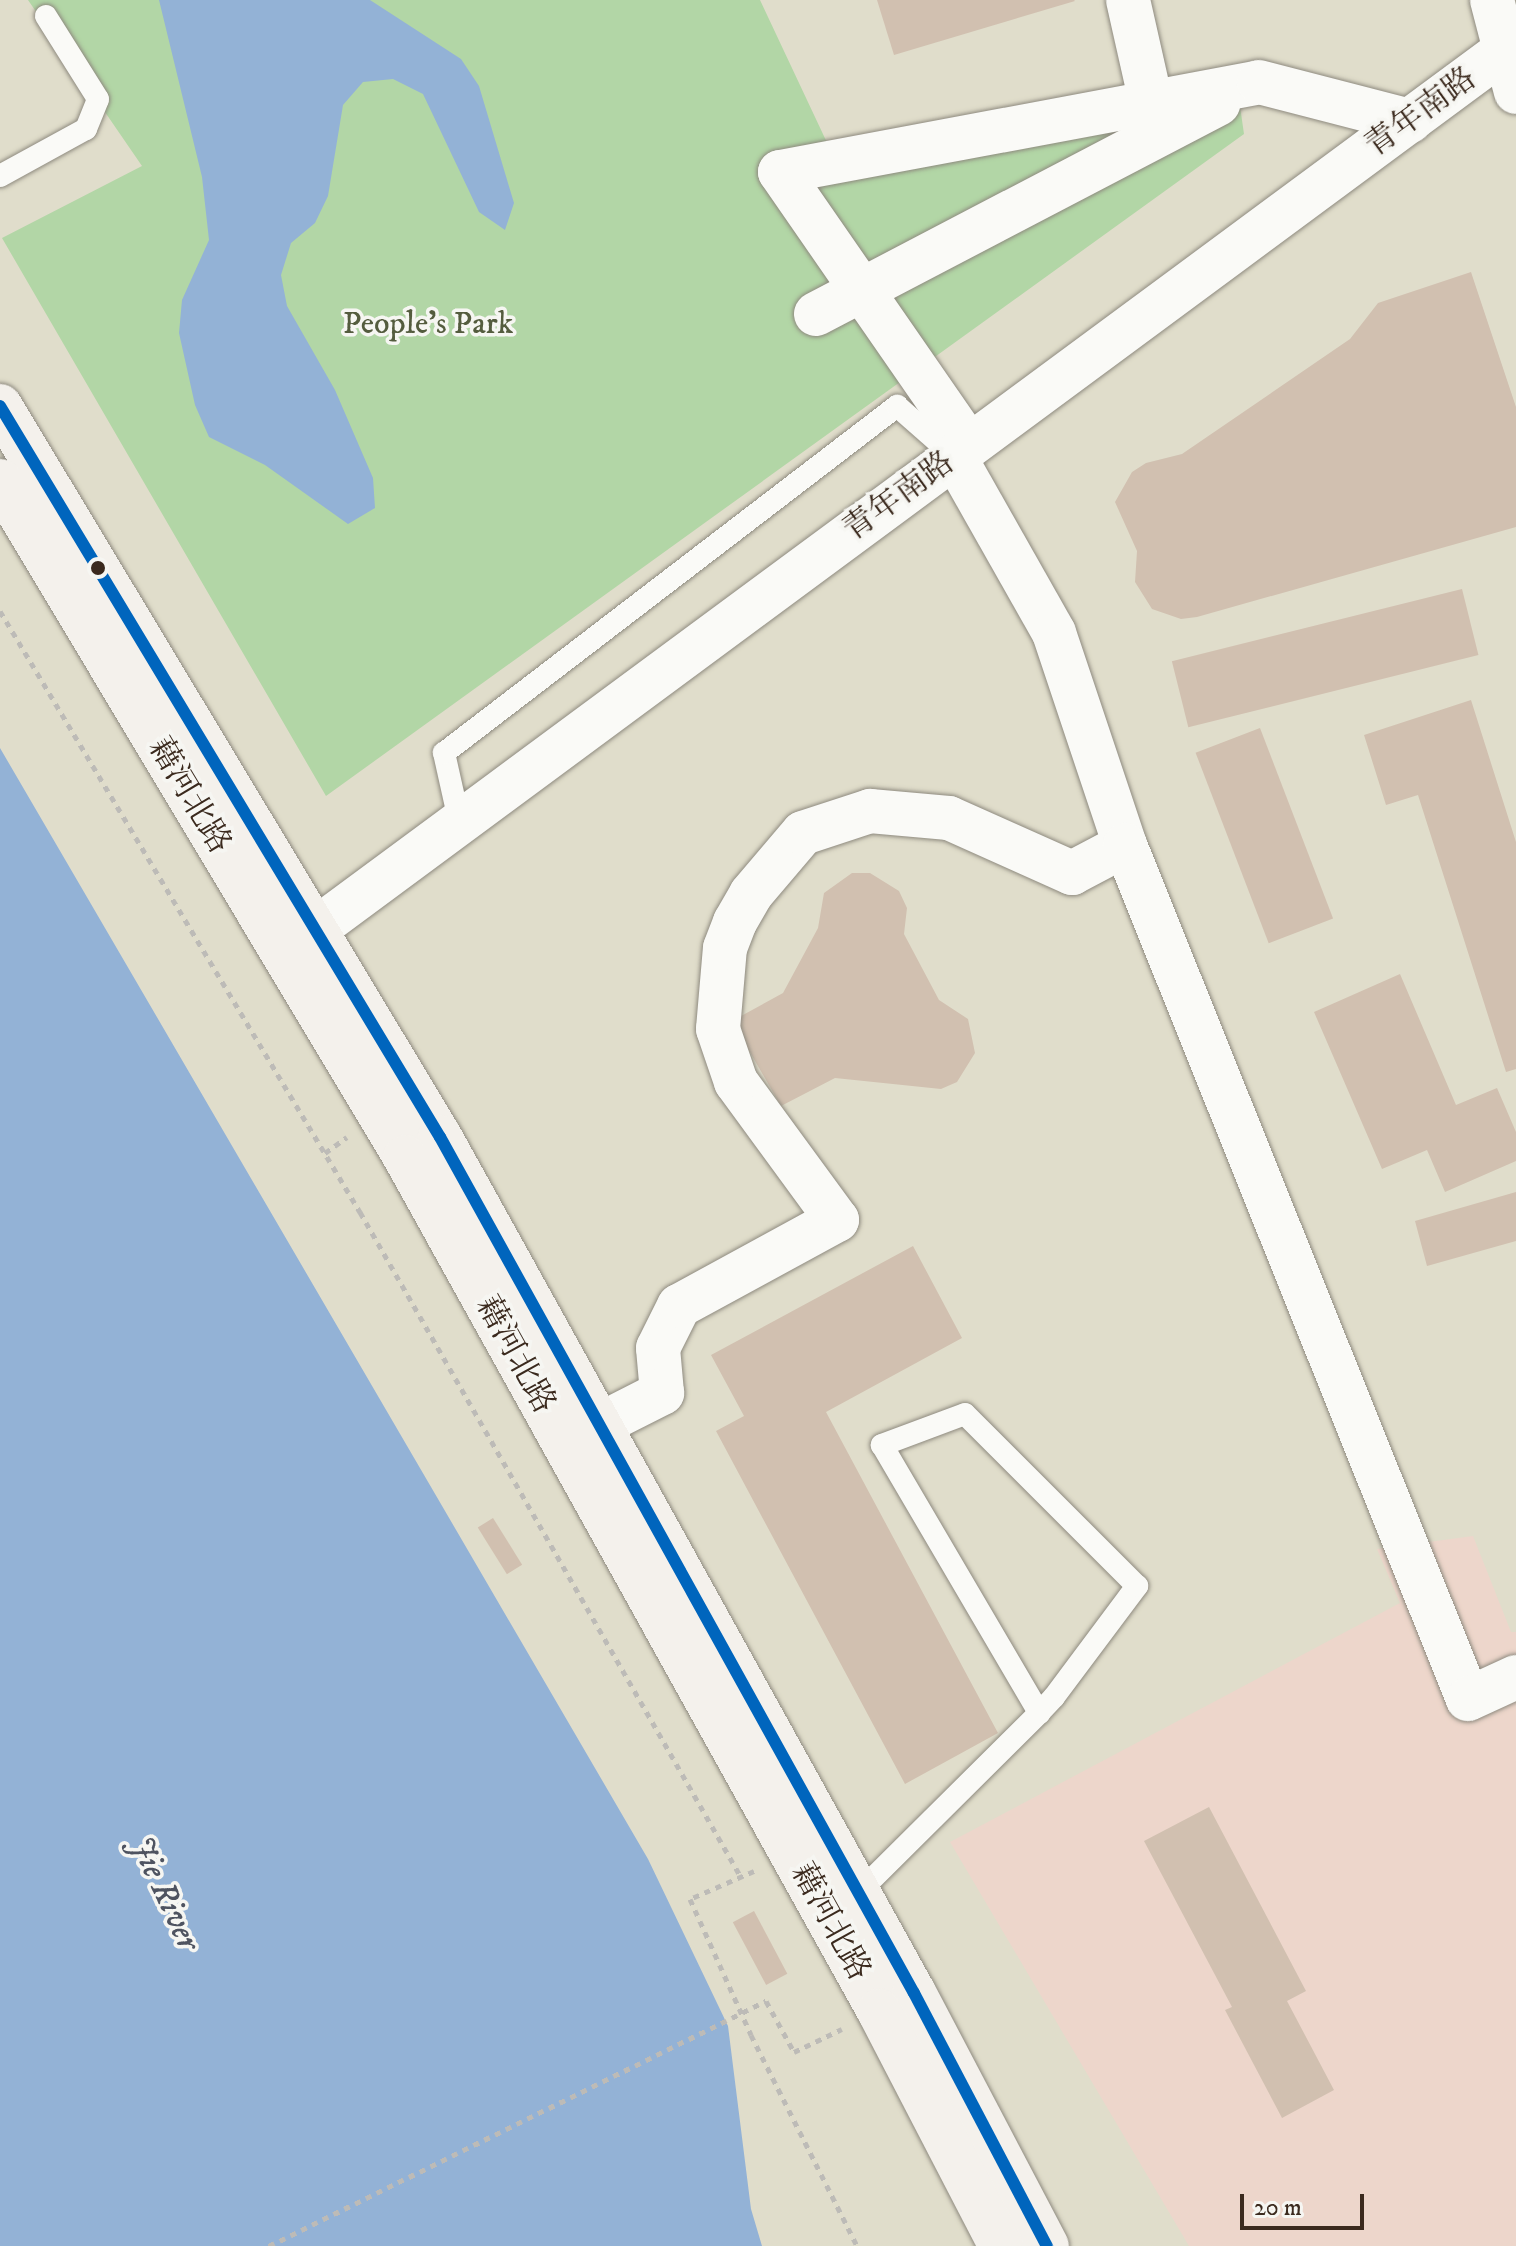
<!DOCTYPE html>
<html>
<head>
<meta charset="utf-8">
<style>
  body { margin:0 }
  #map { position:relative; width:1516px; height:2246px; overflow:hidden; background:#e0ddcb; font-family:"IM FELL DW Pica","Noto Serif SC",serif }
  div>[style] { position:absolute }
  .built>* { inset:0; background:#edd6cb }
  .green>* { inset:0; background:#b2d6a6 }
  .water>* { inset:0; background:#93b2d6 }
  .building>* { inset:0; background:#d1c0b0; transform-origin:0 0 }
  .path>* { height:5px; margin-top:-2.5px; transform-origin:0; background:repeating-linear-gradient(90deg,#bdbbb7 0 6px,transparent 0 12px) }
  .roads { filter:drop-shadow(0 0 2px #8e8a7f) drop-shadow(0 0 2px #8e8a7f) }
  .lane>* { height:22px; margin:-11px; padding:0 11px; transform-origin:11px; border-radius:11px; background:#fafaf7 }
  .street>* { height:44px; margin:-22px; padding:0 22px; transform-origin:22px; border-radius:22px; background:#fafaf7 }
  .secondary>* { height:44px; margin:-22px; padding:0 22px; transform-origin:22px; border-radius:22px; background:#f4f1ec }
  .path-bridge>* { height:5px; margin-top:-2.5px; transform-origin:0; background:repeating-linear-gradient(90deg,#bdbbb7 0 6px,transparent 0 12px) }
  .bus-1>* { height:12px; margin:-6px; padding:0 6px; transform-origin:6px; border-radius:6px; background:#0065bd }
  .dots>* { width:22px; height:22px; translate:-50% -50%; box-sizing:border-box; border:4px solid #f6f6f2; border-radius:50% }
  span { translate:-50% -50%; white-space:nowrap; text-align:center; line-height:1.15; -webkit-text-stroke:7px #f6f6f2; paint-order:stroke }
  .street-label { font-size:32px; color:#3b2a1e }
  .park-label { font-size:32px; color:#545c3e }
  .water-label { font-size:34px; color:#4e5360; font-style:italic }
  .scale { position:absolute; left:1240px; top:2194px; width:124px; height:36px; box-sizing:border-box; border:4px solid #3b2a1e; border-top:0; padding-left:10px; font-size:24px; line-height:28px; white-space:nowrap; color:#3b2a1e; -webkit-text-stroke:6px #f6f6f2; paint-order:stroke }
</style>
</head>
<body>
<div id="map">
  <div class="built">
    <i style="clip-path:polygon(1473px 1536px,1511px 1632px,1516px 1632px,1516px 2246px,1189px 2246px,950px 1842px,1400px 1603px,1377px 1549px)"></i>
  </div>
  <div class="green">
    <i style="clip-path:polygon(28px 0,760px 0,838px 166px,1238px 92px,1244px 134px,326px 796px,2px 238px,142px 166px)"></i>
  </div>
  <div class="water">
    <i style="clip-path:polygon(159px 0,370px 0,461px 59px,479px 86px,514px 203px,505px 230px,479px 212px,423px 94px,393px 79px,363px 82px,343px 105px,328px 196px,315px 223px,291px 243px,281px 275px,287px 306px,335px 390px,373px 478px,375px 508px,348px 524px,265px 465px,209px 437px,195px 405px,179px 333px,182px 300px,209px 240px,202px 177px)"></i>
    <i style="clip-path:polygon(0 748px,648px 1859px,728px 2026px,751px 2209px,762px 2246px,0 2246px)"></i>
  </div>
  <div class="building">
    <i style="clip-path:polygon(877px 0,1074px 0,1075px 1px,894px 55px)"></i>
    <i style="clip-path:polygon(1471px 272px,1516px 407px,1516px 527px,1197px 617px,1181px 619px,1152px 609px,1135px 582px,1137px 551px,1115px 502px,1132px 472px,1146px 463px,1182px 454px,1350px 339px,1378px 303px)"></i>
    <i style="left:1462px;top:589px;width:68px;height:299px;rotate:76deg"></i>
    <i style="clip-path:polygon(1471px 700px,1516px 842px,1516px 1069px,1506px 1072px,1418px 795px,1386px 805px,1364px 735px)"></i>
    <i style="left:1260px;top:728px;width:204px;height:69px;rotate:69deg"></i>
    <i style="clip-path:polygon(852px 873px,870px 873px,899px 891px,907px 908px,904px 934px,939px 1000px,968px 1019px,975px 1053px,957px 1082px,941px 1089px,835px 1078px,781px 1106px,732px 1021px,783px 993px,818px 928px,824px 893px)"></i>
    <i style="clip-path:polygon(1400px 974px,1456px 1105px,1497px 1088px,1516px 1132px,1516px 1161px,1445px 1192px,1427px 1150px,1382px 1169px,1314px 1012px)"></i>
    <i style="clip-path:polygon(1516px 1192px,1516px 1241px,1427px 1266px,1415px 1221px)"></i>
    <i style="clip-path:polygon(913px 1246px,962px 1338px,826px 1412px,998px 1733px,905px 1784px,716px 1431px,744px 1416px,711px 1355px)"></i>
    <i style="left:493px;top:1518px;width:55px;height:18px;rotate:58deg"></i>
    <i style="clip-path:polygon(1209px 1807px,1306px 1991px,1287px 2001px,1334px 2090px,1282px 2118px,1225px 2010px,1232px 2007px,1144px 1841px)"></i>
    <i style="left:754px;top:1911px;width:71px;height:24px;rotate:62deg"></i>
  </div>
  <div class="path">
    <i style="left:0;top:611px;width:701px;rotate:59.08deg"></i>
    <i style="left:360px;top:1212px;width:766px;rotate:60.19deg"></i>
    <i style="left:325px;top:1153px;width:27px;rotate:-36deg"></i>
    <i style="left:754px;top:1871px;width:70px;rotate:156.4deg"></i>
    <i style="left:690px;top:1899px;width:149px;rotate:65.8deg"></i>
    <i style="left:751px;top:2035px;width:236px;rotate:63.3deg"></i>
    <i style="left:766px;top:2001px;width:58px;rotate:61.2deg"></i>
    <i style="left:794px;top:2052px;width:53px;rotate:-25.6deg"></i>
  </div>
  <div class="roads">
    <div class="lane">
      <i style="left:0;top:176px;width:98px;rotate:-28.7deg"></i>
      <i style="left:86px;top:129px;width:32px;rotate:-68deg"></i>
      <i style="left:98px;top:99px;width:98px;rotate:-122.1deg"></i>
      <i style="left:459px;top:820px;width:69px;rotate:-102.6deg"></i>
      <i style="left:444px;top:753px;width:571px;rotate:-37.45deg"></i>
      <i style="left:897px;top:406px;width:76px;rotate:41.3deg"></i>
      <i style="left:859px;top:1892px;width:254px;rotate:-44.8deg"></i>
      <i style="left:1039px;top:1713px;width:22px;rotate:-47deg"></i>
      <i style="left:1054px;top:1697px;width:139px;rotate:-53.2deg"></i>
      <i style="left:1137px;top:1586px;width:243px;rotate:-135deg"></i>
      <i style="left:965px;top:1414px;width:89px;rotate:159.5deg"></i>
      <i style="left:882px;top:1445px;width:311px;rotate:59.6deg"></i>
    </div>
    <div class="street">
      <i style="left:1128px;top:0;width:105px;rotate:77.3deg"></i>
      <i style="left:1492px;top:0;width:95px;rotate:75.4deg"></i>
      <i style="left:816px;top:314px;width:454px;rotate:-27.6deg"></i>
      <i style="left:969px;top:445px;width:332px;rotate:-124.7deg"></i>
      <i style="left:780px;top:172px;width:487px;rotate:-10.6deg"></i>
      <i style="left:1259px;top:82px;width:156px;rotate:14.5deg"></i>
      <i style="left:954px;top:456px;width:203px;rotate:60.5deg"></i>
      <i style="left:1054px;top:633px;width:224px;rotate:71.5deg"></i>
      <i style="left:286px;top:951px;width:1529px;rotate:-36.47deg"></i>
      <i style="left:599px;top:1425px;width:71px;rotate:-26.9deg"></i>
      <i style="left:662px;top:1393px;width:45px;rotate:-95.1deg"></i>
      <i style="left:658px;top:1348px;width:47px;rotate:-63.4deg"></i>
      <i style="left:679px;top:1306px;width:180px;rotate:-28.6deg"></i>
      <i style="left:837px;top:1220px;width:171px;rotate:-126.2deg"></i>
      <i style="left:736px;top:1082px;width:56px;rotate:-108.8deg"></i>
      <i style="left:718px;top:1029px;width:81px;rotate:-85.1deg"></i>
      <i style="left:725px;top:948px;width:28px;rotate:-69deg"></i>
      <i style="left:735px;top:922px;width:32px;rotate:-60deg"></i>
      <i style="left:751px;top:894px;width:80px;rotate:-49.6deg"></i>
      <i style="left:803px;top:833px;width:71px;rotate:-18.2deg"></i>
      <i style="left:870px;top:811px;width:79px;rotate:5.1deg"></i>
      <i style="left:949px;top:818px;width:135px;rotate:24.1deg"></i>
      <i style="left:1072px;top:873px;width:60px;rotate:-27.8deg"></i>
      <i style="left:1125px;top:845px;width:920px;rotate:68.12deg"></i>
      <i style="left:1468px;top:1699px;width:53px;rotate:-24.6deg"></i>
    </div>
    <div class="secondary">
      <i style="left:0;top:406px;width:853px;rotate:58.96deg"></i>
      <i style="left:440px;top:1137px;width:978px;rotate:61.03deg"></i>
      <i style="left:914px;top:1993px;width:286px;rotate:62.3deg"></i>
      <i style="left:0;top:481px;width:788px;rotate:59.07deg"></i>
      <i style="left:405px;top:1157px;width:977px;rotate:60.97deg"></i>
      <i style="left:879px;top:2011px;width:265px;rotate:62.6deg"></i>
    </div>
  </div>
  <div class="path-bridge">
    <i style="left:269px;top:2246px;width:554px;rotate:-26.24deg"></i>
  </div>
  <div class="bus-1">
    <i style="left:0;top:406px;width:853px;rotate:58.96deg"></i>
    <i style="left:440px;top:1137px;width:978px;rotate:61.03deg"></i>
    <i style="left:914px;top:1993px;width:286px;rotate:62.3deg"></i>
  </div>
  <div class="dots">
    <i style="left:98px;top:568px;background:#3b2a1e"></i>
  </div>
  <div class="street-label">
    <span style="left:1421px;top:113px;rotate:-36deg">青年南路</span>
    <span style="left:899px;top:497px;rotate:-36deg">青年南路</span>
    <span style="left:189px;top:796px;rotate:59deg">藉河北路</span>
    <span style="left:515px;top:1355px;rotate:61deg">藉河北路</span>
    <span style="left:830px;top:1922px;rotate:61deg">藉河北路</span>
  </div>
  <div class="park-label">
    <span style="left:428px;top:324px">People's Park</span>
  </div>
  <div class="water-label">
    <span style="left:164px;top:1893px;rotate:65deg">Jie River</span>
  </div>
  <div class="scale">20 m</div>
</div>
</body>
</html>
